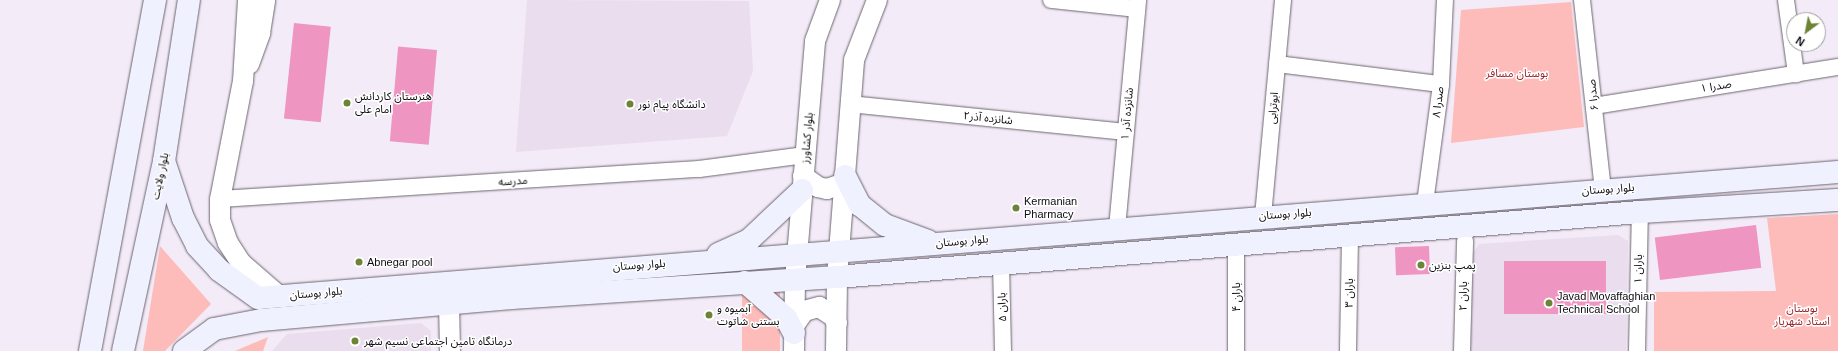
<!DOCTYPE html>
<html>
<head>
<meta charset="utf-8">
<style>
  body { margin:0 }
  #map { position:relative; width:1838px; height:351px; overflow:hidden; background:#f3ebf7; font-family:Helvetica,"Noto Sans Arabic",sans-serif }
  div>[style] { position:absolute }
  .built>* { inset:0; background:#e9ddee }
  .green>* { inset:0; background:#fdbcb9; transform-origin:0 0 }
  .building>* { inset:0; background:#ee95c2; transform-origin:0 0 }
  .roads { filter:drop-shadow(0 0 1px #6c656f) drop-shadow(0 0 1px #6c656f) }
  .minor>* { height:16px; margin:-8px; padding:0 8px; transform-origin:8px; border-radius:8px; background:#fff }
  .tertiary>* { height:20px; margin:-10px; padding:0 10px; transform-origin:10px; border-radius:10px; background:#fff }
  .secondary>* { height:22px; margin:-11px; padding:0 11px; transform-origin:11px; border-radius:11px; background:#f0f1fe }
  .dots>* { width:11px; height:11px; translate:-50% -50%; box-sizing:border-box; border:2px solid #fff; border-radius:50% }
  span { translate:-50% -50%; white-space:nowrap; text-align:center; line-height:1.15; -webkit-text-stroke:3px #fff; paint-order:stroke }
  .park-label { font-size:11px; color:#97242c }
  .street-label { font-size:11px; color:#0e0b0f }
  .poi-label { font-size:11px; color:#0e0b0f }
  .left { translate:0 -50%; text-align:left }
  .north { position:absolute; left:1786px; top:12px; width:40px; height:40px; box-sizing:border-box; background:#fff; border:1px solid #9f9d9f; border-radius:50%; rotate:212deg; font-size:11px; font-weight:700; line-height:16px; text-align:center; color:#0e0b0f }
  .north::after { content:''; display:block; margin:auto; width:14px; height:18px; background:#6d8436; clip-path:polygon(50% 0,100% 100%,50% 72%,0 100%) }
</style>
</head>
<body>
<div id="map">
  <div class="built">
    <i style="clip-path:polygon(527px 0,749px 1px,753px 71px,727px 136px,516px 152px)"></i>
    <i style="clip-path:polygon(1618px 235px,1628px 241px,1626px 351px,1471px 351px,1471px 256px,1479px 244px)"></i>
    <i style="clip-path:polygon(421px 323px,431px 331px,431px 351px,272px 351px,287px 334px)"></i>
  </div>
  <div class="green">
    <i style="clip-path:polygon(1571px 2px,1584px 127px,1451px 143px,1461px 10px)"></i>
    <i style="clip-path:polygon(1838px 214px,1838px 351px,1654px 351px,1654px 292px,1776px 291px,1767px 218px)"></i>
    <i style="clip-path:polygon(160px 246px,211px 304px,165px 351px,143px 351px)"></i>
    <i style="left:780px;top:292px;width:59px;height:38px;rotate:90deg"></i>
    <i style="clip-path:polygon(268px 337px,263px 351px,235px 351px)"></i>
  </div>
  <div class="building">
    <i style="left:294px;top:23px;width:37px;height:96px;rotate:6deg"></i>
    <i style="left:437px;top:50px;width:95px;height:39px;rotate:95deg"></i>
    <i style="left:1756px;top:225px;width:43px;height:102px;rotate:83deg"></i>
    <i style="left:1429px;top:246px;width:28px;height:34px;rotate:88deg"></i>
    <i style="left:1606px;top:261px;width:53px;height:102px;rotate:90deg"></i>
  </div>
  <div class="roads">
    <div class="minor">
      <i style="left:1051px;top:0;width:86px;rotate:6deg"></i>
      <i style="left:1582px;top:0;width:191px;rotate:83.7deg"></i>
      <i style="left:1786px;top:0;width:75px;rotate:82.3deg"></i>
      <i style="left:1277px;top:64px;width:165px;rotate:7deg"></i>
      <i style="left:850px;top:104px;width:277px;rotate:5.8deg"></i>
      <i style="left:1594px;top:106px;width:247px;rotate:-9.1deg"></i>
      <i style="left:220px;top:199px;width:480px;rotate:-3.6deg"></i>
      <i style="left:699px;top:169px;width:107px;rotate:-7.5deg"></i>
      <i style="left:1425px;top:203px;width:120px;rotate:-82.3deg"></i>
      <i style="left:1441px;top:84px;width:84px;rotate:-87.3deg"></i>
      <i style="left:1263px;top:216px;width:217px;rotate:-84.7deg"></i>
      <i style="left:1117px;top:228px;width:229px;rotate:-84.7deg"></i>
      <i style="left:1001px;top:263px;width:88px;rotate:88.7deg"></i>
      <i style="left:1236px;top:351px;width:108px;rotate:-90deg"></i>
      <i style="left:1348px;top:351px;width:117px;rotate:-89deg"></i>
      <i style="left:1462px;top:351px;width:110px;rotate:-88.4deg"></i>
      <i style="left:1637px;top:351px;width:139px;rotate:-88.8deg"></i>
    </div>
    <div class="tertiary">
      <i style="left:248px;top:0;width:81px;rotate:93.5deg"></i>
      <i style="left:243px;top:81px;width:120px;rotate:101deg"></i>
      <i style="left:220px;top:199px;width:21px;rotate:90deg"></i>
      <i style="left:220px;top:220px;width:24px;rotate:71deg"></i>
      <i style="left:228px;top:243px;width:24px;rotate:57deg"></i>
      <i style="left:241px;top:263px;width:50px;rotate:41deg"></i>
      <i style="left:249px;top:64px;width:33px;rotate:-70deg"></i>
      <i style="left:260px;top:33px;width:33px;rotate:-81deg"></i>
      <i style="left:803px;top:176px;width:19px;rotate:36deg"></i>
      <i style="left:818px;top:187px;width:9px;rotate:13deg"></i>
      <i style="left:827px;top:189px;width:18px;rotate:-19deg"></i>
      <i style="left:449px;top:303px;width:48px;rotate:88.8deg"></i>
      <i style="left:795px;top:324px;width:16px;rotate:-55deg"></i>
      <i style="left:804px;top:311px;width:16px;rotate:-15deg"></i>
      <i style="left:819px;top:307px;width:17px;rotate:33deg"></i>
      <i style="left:833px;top:316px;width:8px;rotate:60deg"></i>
      <i style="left:794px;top:351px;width:71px;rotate:-89.2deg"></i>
      <i style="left:795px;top:280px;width:240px;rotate:-85.2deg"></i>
      <i style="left:815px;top:41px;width:44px;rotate:-69.9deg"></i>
      <i style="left:836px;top:351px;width:74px;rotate:-89.2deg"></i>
      <i style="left:837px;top:277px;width:218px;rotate:-85.5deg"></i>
      <i style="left:854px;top:60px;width:64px;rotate:-69deg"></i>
    </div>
    <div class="secondary">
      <i style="left:164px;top:161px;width:60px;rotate:71.6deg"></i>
      <i style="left:183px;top:218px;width:31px;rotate:63deg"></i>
      <i style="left:197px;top:246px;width:33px;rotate:47deg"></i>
      <i style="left:219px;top:270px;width:48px;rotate:35.7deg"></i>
      <i style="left:258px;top:298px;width:1585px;rotate:-4.56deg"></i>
      <i style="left:845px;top:176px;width:33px;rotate:63deg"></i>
      <i style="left:860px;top:205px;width:32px;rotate:39deg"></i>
      <i style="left:885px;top:225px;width:46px;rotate:20.4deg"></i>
      <i style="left:718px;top:254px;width:34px;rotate:-24deg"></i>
      <i style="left:749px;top:240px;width:73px;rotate:-43.3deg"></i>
      <i style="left:745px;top:282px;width:55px;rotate:41.3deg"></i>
      <i style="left:786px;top:318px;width:17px;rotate:62deg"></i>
      <i style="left:90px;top:351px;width:357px;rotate:-79.5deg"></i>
      <i style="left:123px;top:351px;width:194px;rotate:-77.8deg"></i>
      <i style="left:164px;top:161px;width:163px;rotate:-81.2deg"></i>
      <i style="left:184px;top:351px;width:37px;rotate:-36deg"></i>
      <i style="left:214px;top:329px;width:48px;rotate:-10.8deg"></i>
      <i style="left:261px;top:320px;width:251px;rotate:-5deg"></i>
      <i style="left:511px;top:298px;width:327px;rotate:-3.7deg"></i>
      <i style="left:837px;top:277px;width:806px;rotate:-4.63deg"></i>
      <i style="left:1640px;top:212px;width:198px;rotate:-3.5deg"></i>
    </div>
  </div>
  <div class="dots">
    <i style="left:347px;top:103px;background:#6d8436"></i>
    <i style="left:630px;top:104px;background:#6d8436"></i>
    <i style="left:1016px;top:208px;background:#6d8436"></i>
    <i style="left:359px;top:262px;background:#6d8436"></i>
    <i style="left:1421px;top:265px;background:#6d8436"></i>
    <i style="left:1549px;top:303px;background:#6d8436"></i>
    <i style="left:709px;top:315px;background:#6d8436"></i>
    <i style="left:355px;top:341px;background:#6d8436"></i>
  </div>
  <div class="park-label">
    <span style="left:1517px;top:73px">بوستان مسافر</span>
    <span style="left:1802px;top:315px">بوستان<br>استاد شهریار</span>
  </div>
  <div class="street-label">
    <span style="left:1716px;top:86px;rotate:-9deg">صدرا ۱</span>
    <span style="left:1593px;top:95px;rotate:-96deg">صدرا ۶</span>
    <span style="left:1438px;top:102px;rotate:-83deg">صدرا ۸</span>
    <span style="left:1273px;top:108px;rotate:-85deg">ابوترابی</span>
    <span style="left:1127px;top:114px;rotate:-85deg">شانزده آذر ۱</span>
    <span style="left:988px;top:118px;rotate:6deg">شانزده آذر۲</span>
    <span style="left:807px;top:138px;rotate:-85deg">بلوار کشاورز</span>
    <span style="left:160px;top:176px;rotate:-78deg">بلوار ولایت</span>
    <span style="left:513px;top:181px;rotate:-4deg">مدرسه</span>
    <span style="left:1608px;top:189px;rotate:-4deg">بلوار بوستان</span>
    <span style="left:1285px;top:214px;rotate:-4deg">بلوار بوستان</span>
    <span style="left:962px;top:241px;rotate:-5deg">بلوار بوستان</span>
    <span style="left:639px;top:265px;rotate:-4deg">بلوار بوستان</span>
    <span style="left:1638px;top:269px;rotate:-89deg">باران ۱</span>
    <span style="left:316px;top:293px;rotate:-5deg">بلوار بوستان</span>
    <span style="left:1349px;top:293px;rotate:-89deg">باران ۳</span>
    <span style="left:1463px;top:296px;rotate:-89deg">باران ۲</span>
    <span style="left:1236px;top:297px;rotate:-90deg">باران ۴</span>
    <span style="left:1002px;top:307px;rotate:-92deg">باران ۵</span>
  </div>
  <div class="poi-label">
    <span class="left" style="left:355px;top:103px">هنرستان کاردانش<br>امام علی</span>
    <span class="left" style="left:638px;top:104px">دانشگاه پیام نور</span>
    <span class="left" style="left:1024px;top:208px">Kermanian<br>Pharmacy</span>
    <span class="left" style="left:367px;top:262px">Abnegar pool</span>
    <span class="left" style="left:1429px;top:265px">پمپ بنزین</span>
    <span class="left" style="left:1557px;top:303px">Javad Movaffaghian<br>Technical School</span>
    <span class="left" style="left:717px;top:315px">آبمیوه و<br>بستنی شاتوت</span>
    <span class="left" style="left:364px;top:341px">درمانگاه تامین اجتماعی نسیم شهر</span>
  </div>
  <div class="north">N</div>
</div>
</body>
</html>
